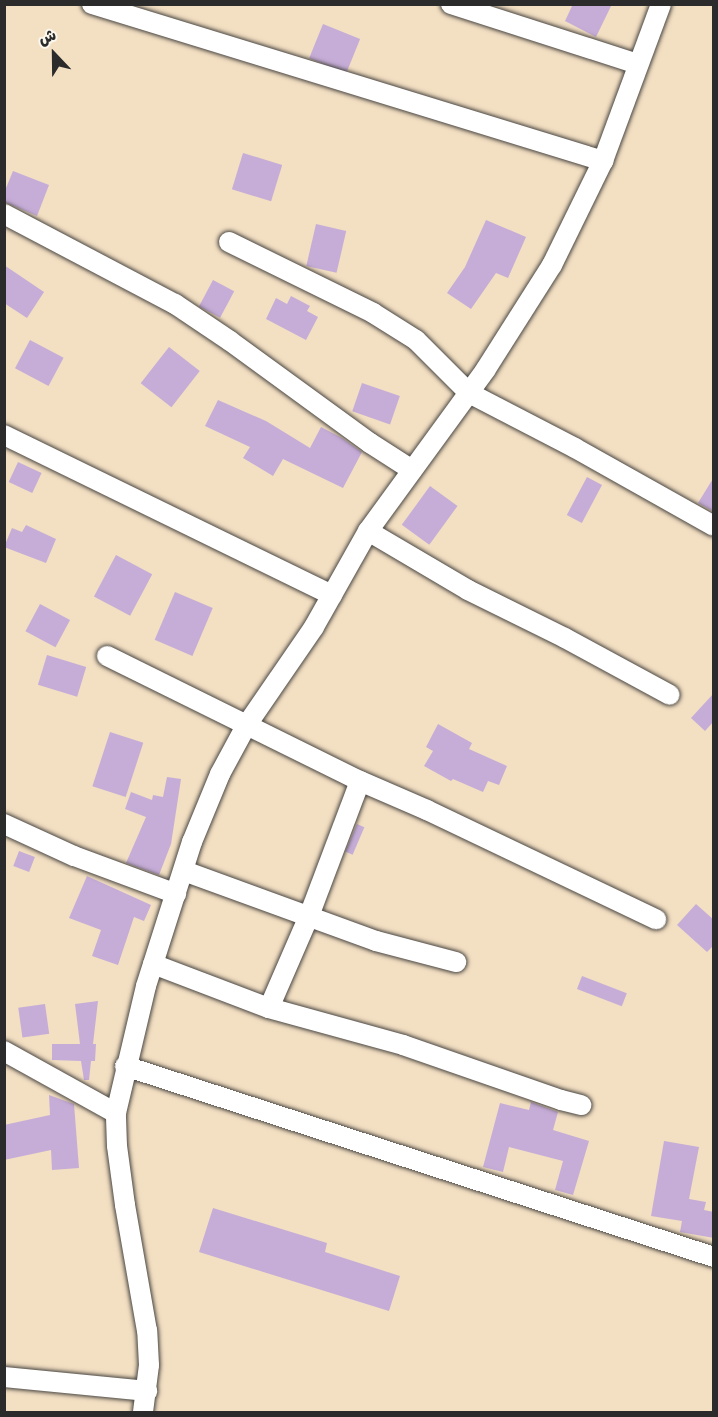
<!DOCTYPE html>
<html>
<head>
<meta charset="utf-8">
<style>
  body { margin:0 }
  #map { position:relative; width:718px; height:1417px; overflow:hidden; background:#f3dfc2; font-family:Sriracha,"Playpen Sans Arabic",sans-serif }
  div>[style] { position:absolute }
  .building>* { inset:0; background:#c6add8; transform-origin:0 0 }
  .roads { filter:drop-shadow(0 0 2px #494642) drop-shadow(0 0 2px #494642) }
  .minor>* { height:20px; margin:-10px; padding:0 10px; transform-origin:10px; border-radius:10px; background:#fff }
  span { translate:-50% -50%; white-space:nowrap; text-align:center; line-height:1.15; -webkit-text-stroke:6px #fbf7ec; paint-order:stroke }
  .frame { position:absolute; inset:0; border:6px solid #2b2b2b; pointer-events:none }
  .north { position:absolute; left:24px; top:24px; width:60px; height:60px; -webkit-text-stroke:4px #fbf7ec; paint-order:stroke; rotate:338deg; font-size:16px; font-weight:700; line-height:24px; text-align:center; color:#2b2b2b }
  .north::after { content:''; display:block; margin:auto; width:21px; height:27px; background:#2b2b2b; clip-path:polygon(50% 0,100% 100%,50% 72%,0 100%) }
</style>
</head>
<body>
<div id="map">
  <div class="building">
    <i style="clip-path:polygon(573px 4px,612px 4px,596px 37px,565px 21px)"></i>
    <i style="left:323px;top:24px;width:40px;height:37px;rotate:22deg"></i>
    <i style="left:243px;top:153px;width:41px;height:38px;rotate:17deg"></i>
    <i style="clip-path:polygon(13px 171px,49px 185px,37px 216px,4px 202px,4px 193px)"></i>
    <i style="clip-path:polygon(486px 220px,526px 237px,508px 278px,496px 273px,471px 309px,447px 293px,465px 267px)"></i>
    <i style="left:316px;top:224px;width:31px;height:43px;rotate:13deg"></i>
    <i style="clip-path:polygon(4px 265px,44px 292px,27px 318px,4px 303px)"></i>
    <i style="left:213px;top:280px;width:24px;height:30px;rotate:28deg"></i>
    <i style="clip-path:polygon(291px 296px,310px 306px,307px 311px,318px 317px,306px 340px,266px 319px,276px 298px,287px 304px)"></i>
    <i style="left:30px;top:340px;width:38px;height:32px;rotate:28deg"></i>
    <i style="left:169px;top:347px;width:39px;height:46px;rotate:38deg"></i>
    <i style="left:362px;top:383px;width:40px;height:30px;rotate:19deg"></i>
    <i style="clip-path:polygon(218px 400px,266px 421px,310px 448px,321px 427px,342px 438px,362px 452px,343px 488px,283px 459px,273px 476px,243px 458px,250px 447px,205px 426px)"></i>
    <i style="left:18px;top:462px;width:26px;height:22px;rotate:25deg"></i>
    <i style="left:587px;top:477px;width:17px;height:43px;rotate:28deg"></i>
    <i style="clip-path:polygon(714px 477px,714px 512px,698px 503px)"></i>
    <i style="left:430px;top:486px;width:34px;height:48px;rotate:36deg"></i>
    <i style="clip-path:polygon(26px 525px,56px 539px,46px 563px,4px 547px,12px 528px,22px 532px)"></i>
    <i style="left:116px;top:555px;width:41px;height:47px;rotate:28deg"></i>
    <i style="left:175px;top:592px;width:41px;height:52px;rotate:23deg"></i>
    <i style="left:40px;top:604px;width:34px;height:31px;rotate:28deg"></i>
    <i style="left:47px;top:655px;width:41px;height:31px;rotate:17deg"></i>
    <i style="clip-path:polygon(714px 693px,714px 721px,705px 731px,691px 718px)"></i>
    <i style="clip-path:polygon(438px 724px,472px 743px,469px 749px,507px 766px,499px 785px,488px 781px,483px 792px,453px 779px,451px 781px,424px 766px,433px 751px,426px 747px)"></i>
    <i style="left:110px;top:732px;width:35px;height:57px;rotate:18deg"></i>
    <i style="clip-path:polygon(167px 777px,181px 779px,171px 844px,159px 875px,126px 863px,146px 817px,125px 809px,131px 792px,152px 800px,153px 795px,163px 797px)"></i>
    <i style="left:357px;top:824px;width:8px;height:30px;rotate:23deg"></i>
    <i style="left:19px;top:851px;width:17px;height:16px;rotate:21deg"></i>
    <i style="clip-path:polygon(87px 876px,151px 905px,144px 921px,134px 917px,118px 965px,92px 956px,101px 930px,69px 918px)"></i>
    <i style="clip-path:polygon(696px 904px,714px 920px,714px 945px,707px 952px,677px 925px)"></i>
    <i style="left:582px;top:976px;width:48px;height:14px;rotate:21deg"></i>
    <i style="clip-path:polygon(98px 1001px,93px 1044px,96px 1044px,95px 1061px,91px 1061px,89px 1080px,84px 1080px,81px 1061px,52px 1060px,52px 1044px,80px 1044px,75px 1004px)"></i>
    <i style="left:45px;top:1004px;width:30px;height:27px;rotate:82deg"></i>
    <i style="clip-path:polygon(49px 1095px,74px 1104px,79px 1168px,52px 1170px,51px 1150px,4px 1160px,4px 1125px,50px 1115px)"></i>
    <i style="clip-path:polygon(531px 1102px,558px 1112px,553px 1130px,589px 1141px,573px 1195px,555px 1190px,563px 1161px,509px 1147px,503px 1172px,483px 1167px,500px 1103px,529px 1110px)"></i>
    <i style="clip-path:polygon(664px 1141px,699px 1147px,689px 1199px,706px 1202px,704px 1210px,714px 1212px,714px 1238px,680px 1232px,682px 1221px,651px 1216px)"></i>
    <i style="clip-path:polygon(213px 1208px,327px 1243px,325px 1252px,400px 1276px,389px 1311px,199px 1252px)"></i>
  </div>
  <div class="roads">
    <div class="minor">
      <i style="left:92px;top:4px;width:535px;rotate:17.08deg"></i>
      <i style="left:451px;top:4px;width:196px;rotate:17.8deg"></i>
      <i style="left:4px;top:214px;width:193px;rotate:27.8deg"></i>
      <i style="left:175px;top:304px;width:66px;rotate:33.9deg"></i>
      <i style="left:230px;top:341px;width:173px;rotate:36.1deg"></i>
      <i style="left:370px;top:443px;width:50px;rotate:32.7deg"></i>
      <i style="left:229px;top:242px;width:161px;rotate:26.2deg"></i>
      <i style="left:373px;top:313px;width:51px;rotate:32.1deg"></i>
      <i style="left:416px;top:340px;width:75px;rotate:45deg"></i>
      <i style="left:469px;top:393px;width:119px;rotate:27.4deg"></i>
      <i style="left:575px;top:448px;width:159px;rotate:29.3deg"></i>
      <i style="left:4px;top:435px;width:365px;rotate:26deg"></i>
      <i style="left:368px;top:531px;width:116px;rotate:30.5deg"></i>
      <i style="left:468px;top:590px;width:108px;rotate:26.3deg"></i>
      <i style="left:565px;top:638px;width:119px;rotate:28.5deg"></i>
      <i style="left:107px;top:656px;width:282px;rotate:26.3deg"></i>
      <i style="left:360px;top:781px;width:73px;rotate:23.4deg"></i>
      <i style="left:427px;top:810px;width:254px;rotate:25.5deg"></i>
      <i style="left:4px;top:824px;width:77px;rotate:24.6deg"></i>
      <i style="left:74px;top:856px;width:109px;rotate:20.4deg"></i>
      <i style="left:184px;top:871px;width:204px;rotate:20deg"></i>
      <i style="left:376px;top:941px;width:83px;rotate:14.7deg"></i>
      <i style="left:153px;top:964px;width:124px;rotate:20.8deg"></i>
      <i style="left:269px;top:1008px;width:139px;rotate:15.4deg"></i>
      <i style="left:403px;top:1045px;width:167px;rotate:19.2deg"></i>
      <i style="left:561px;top:1100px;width:21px;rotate:14deg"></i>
      <i style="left:269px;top:1008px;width:100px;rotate:-66.5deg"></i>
      <i style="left:309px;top:916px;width:144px;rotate:-69.3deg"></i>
      <i style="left:4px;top:1051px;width:128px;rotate:29deg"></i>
      <i style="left:125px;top:1066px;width:619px;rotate:17.97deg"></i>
      <i style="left:4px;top:1377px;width:144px;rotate:5.6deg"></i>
      <i style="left:143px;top:1412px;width:47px;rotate:-82.7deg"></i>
      <i style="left:149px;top:1365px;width:34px;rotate:-93deg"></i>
      <i style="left:147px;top:1331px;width:128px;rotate:-99.9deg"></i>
      <i style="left:125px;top:1205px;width:60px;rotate:-97.7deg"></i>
      <i style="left:117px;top:1146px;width:33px;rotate:-92deg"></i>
      <i style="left:116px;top:1113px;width:130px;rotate:-76.7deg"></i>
      <i style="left:146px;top:986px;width:151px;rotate:-72.3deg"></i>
      <i style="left:192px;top:842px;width:74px;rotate:-67.6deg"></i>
      <i style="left:220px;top:774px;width:55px;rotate:-61.6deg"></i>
      <i style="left:246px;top:726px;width:120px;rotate:-55.5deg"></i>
      <i style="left:314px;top:627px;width:110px;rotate:-60.6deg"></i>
      <i style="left:368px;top:531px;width:200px;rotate:-53.9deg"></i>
      <i style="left:486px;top:369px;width:123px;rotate:-57.6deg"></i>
      <i style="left:552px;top:265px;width:116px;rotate:-63.9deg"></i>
      <i style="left:603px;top:161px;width:167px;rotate:-69.7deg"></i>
    </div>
  </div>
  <div class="frame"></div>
  <div class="north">ش</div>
</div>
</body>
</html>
